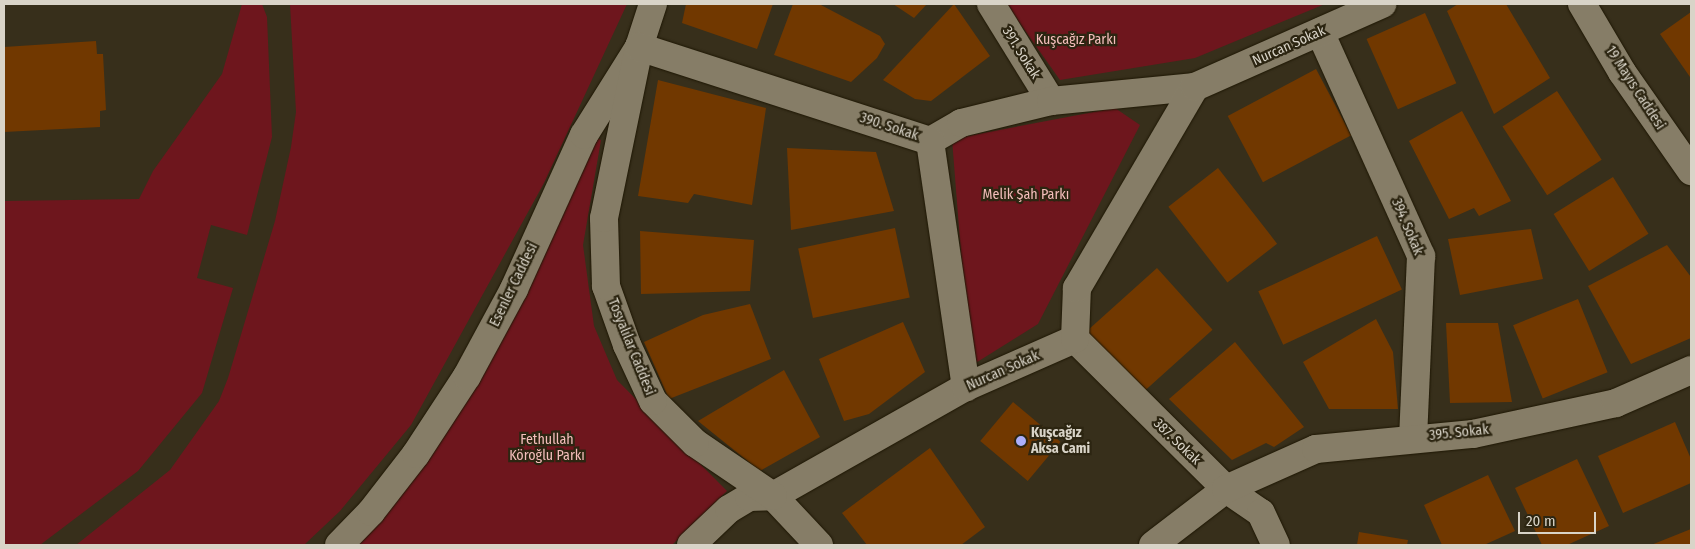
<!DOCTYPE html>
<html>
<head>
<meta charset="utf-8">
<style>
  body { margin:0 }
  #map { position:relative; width:1695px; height:549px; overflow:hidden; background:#372f1b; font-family:"Fira Sans Condensed",sans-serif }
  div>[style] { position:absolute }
  .green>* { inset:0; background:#6e161d }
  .building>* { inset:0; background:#713800; transform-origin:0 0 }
  .roads { filter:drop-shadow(0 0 1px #1e1704) drop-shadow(0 0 1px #1e1704) }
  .street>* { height:28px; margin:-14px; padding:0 14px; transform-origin:14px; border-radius:14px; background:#867d67 }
  .secondary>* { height:28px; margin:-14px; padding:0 14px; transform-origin:14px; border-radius:14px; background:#867d67 }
  .dots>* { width:14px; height:14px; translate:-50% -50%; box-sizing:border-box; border:2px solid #2c2511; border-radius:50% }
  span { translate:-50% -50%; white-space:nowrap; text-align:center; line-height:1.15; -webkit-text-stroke:4.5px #2c2511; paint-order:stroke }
  .park-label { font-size:14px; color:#f4bebb }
  .street-label { font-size:14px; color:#d9d4c8 }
  .poi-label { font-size:14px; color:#d9d4c8; font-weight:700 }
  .left { translate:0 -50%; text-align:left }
  .frame { position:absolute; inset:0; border:5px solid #d9d4c8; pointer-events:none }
  .scale { position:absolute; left:1518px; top:512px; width:78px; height:22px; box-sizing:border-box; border:2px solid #d9d4c8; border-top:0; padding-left:6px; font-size:15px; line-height:18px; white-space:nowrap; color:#d9d4c8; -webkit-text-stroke:4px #2c2511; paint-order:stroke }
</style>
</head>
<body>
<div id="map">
  <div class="green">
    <i style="clip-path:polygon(242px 4px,262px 4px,267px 17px,272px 137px,247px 235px,211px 225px,197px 278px,233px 288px,202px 393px,138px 471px,40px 545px,4px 545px,4px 201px,139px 199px,153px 171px,222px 74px)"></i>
    <i style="clip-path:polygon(290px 4px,627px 4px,544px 183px,411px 425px,340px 511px,304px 545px,76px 545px,170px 470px,219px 401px,228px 378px,275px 221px,291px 147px,296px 112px)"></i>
    <i style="clip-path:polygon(1006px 4px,1325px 4px,1195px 58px,1060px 80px)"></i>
    <i style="clip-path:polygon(1115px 108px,1140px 125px,1038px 324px,974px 364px,969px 354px,952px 139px)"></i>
    <i style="clip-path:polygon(595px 137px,601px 140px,583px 245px,594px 326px,617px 380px,727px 491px,672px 545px,358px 545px,382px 519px)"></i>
  </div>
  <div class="building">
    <i style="clip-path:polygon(686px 4px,773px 4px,757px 49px,682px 23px)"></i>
    <i style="clip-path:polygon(793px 4px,819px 4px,880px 36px,885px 44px,877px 58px,851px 82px,774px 55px)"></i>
    <i style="clip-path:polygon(893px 4px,927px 4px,914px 18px)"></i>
    <i style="clip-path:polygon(954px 4px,990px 56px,931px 101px,915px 99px,883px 80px)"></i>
    <i style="clip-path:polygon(1458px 4px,1506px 4px,1550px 78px,1494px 114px,1447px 11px)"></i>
    <i style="clip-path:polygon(1691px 12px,1691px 76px,1690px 77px,1660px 34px)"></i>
    <i style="left:1425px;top:13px;width:77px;height:64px;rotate:66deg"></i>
    <i style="clip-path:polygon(96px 41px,97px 54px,103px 54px,106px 110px,100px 111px,100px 127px,4px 132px,4px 47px)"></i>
    <i style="left:1316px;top:69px;width:75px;height:100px;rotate:62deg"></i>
    <i style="clip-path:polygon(658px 80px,766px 108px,752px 205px,694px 194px,688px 203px,638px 196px)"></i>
    <i style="left:1557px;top:91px;width:82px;height:65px;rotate:57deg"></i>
    <i style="clip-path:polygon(1462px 111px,1511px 201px,1479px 216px,1474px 208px,1449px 219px,1409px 141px)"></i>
    <i style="clip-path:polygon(787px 148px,876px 152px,894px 211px,791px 230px)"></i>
    <i style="left:1218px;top:168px;width:96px;height:63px;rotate:52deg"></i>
    <i style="left:1613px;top:177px;width:67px;height:70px;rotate:58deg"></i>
    <i style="left:895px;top:228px;width:71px;height:99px;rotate:78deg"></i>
    <i style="clip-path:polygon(1531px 229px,1543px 279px,1460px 295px,1448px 239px)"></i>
    <i style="clip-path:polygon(640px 231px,754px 240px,750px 291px,641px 294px)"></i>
    <i style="left:1377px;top:236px;width:59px;height:131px;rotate:65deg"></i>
    <i style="clip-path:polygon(1667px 245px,1691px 277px,1691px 338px,1631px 364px,1588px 286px)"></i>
    <i style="left:1157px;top:268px;width:83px;height:98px;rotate:48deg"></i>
    <i style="left:1578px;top:299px;width:79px;height:70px;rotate:68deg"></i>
    <i style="clip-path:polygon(750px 304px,771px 359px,669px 399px,644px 342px,703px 315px)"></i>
    <i style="clip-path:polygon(1376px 319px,1393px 352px,1398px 409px,1329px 409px,1303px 362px)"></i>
    <i style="clip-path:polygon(903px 322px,925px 372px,869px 414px,844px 421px,819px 359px)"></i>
    <i style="clip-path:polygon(1446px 323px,1498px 323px,1512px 402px,1450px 403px)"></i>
    <i style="clip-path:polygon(1235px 342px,1304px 427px,1274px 447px,1266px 443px,1232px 460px,1169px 399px)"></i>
    <i style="clip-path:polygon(784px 370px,820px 437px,760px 471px,698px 421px)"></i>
    <i style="left:1013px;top:402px;width:62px;height:51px;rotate:40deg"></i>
    <i style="clip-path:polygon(1675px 422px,1691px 459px,1691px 483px,1623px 513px,1598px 456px)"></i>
    <i style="clip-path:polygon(930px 448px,985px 527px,961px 545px,867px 545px,842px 513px)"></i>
    <i style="clip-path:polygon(1577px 459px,1609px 526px,1567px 545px,1542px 545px,1515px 488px)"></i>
    <i style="clip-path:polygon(1488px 475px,1515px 531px,1484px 545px,1442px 545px,1424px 505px)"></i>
    <i style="clip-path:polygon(1691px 529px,1691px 545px,1651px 545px)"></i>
    <i style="clip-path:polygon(1359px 532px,1408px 540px,1407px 545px,1357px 545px)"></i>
  </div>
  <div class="roads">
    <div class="street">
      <i style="left:991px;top:4px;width:114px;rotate:58.3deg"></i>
      <i style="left:1320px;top:32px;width:246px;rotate:65.7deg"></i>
      <i style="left:1421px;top:256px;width:182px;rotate:92.5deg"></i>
      <i style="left:930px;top:141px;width:36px;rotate:-30deg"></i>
      <i style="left:961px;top:123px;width:93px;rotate:-13.7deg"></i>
      <i style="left:1051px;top:101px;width:145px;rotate:-5.6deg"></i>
      <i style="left:1075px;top:339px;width:213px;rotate:44.8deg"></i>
      <i style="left:1226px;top:489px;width:42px;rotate:34.4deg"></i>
      <i style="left:1261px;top:513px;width:35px;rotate:65deg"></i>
      <i style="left:339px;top:545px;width:46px;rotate:-45.9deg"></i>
      <i style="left:371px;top:512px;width:73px;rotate:-52.2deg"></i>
      <i style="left:416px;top:454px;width:93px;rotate:-56.8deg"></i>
      <i style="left:467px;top:376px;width:99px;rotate:-61.6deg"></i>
      <i style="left:514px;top:289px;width:169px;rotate:-65.6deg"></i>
      <i style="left:584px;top:135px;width:104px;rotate:-58deg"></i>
      <i style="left:639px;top:47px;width:45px;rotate:-72deg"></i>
      <i style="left:691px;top:545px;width:52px;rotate:-43.5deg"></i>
      <i style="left:729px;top:509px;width:23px;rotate:-31deg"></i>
      <i style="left:749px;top:497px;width:24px;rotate:-2deg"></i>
      <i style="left:773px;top:496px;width:222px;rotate:-29.5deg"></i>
      <i style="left:966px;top:387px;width:119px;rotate:-23.8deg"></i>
      <i style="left:1075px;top:339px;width:51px;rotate:-87.8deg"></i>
      <i style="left:1077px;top:288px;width:233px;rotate:-59.6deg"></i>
      <i style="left:1195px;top:87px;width:205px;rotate:-23.9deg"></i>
      <i style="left:819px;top:545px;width:67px;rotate:-133.2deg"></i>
      <i style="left:773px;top:496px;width:94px;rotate:-145.8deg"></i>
      <i style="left:695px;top:443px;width:59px;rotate:-135deg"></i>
      <i style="left:653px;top:401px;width:62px;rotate:-114.9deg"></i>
      <i style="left:627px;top:345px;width:63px;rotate:-109.6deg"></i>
      <i style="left:606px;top:286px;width:68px;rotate:-91.7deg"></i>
      <i style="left:604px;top:218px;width:175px;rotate:-78.4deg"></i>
      <i style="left:639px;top:47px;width:306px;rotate:17.9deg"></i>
      <i style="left:930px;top:141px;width:249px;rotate:81.7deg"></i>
      <i style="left:1153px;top:545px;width:92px;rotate:-37.5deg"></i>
      <i style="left:1226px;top:489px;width:98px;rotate:-24deg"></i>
      <i style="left:1316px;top:449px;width:158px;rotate:-5.5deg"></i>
      <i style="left:1473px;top:434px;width:146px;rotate:-12.2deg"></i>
      <i style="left:1616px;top:403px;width:82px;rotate:-23.7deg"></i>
    </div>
    <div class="secondary">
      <i style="left:1582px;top:4px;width:79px;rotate:59.5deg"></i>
      <i style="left:1622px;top:72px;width:121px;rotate:55.1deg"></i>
    </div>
  </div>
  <div class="dots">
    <i style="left:1021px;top:441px;background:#acaffb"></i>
  </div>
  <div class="park-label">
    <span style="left:1076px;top:40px">Kuşcağız Parkı</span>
    <span style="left:1026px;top:195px">Melik Şah Parkı</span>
    <span style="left:547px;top:448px">Fethullah<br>Köroğlu Parkı</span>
  </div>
  <div class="street-label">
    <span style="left:1289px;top:46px;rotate:-24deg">Nurcan Sokak</span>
    <span style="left:1021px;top:53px;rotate:58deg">391. Sokak</span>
    <span style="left:1635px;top:88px;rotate:57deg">19 Mayıs Caddesi</span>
    <span style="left:889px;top:127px;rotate:18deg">390. Sokak</span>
    <span style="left:1407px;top:227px;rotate:67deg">394. Sokak</span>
    <span style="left:514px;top:285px;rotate:-64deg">Esenler Caddesi</span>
    <span style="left:631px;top:347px;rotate:68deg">Tosyalılar Caddesi</span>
    <span style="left:1003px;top:371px;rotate:-24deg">Nurcan Sokak</span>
    <span style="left:1459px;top:433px;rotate:-6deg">395. Sokak</span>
    <span style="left:1177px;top:442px;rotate:44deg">387. Sokak</span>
  </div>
  <div class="poi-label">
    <span class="left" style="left:1031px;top:441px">Kuşcağız<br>Aksa Cami</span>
  </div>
  <div class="frame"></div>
  <div class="scale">20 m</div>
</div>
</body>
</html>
